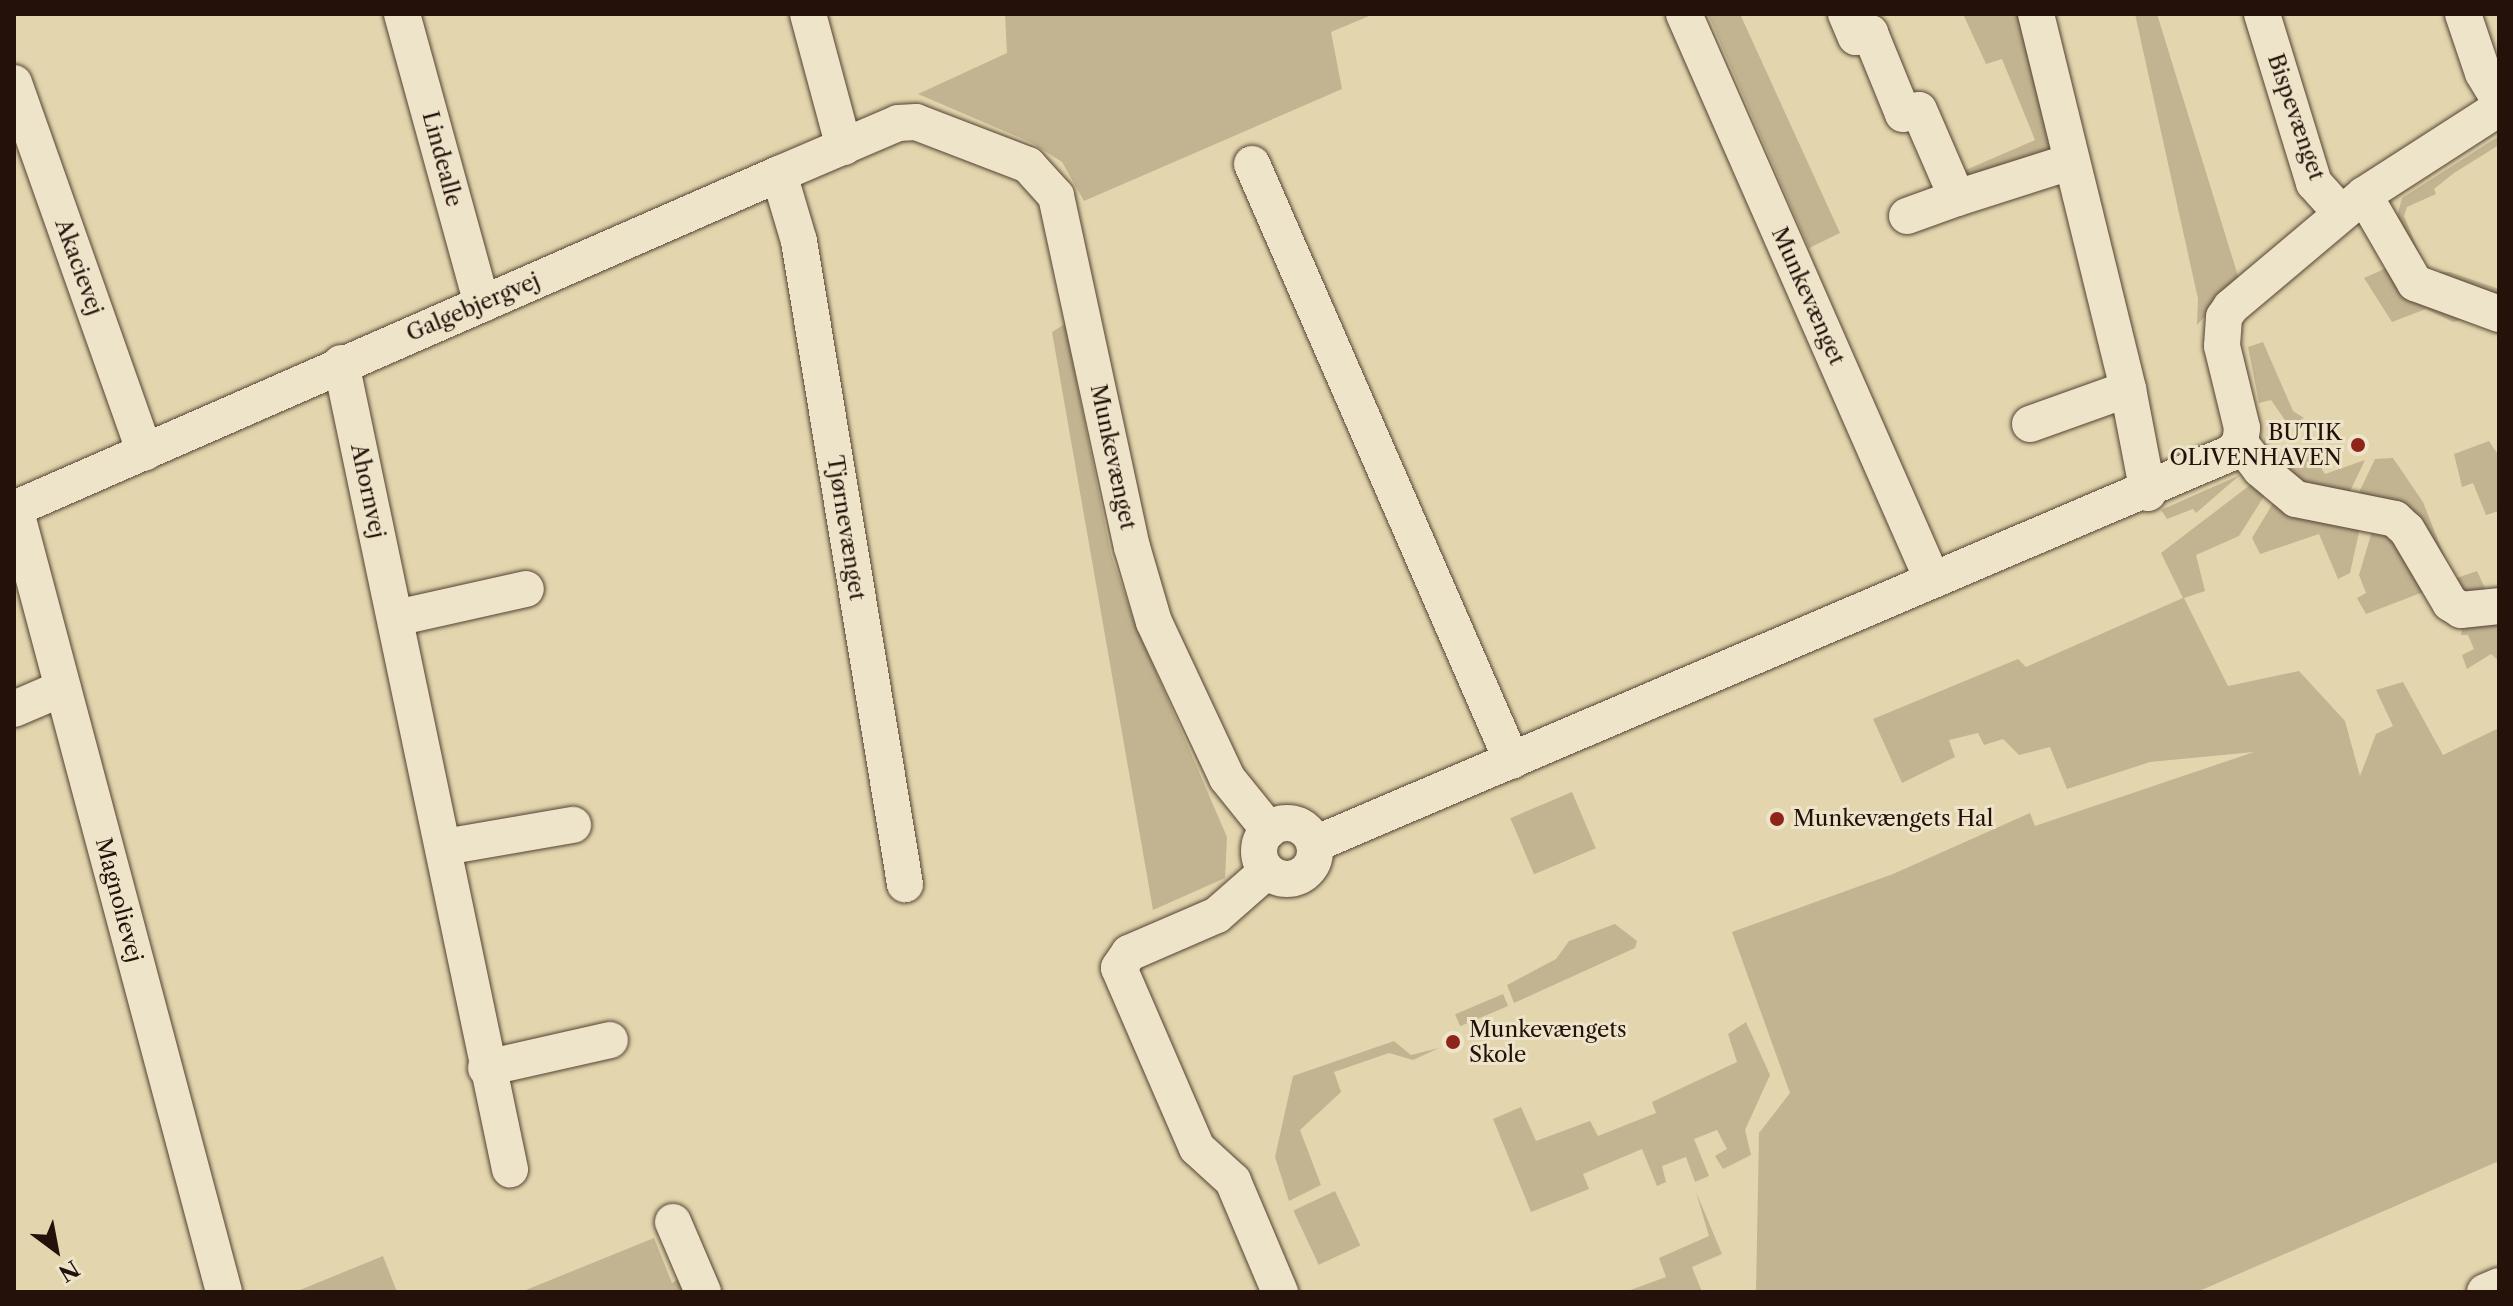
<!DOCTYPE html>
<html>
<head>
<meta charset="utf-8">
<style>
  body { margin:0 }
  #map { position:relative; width:2513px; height:1306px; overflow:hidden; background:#e3d5ad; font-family:"Libre Caslon Text",serif }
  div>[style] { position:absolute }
  .green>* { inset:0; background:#c3b491; transform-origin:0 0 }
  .roads { filter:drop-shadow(0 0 2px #544333) drop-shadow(0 0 2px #544333) }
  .minor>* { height:36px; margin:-18px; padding:0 18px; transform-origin:18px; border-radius:18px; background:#ede4ca }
  .minor>.ring { margin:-18px; padding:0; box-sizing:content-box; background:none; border:36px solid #ede4ca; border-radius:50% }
  .dots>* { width:22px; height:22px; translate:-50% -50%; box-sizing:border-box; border:4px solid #ede4ca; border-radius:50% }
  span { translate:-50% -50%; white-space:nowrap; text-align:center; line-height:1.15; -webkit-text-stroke:6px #ede4ca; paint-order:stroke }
  .street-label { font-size:22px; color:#24120a }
  .poi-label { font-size:22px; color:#24120a }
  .right { translate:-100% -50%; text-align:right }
  .left { translate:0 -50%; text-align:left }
  .frame { position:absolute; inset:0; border:16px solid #24120a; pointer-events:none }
  .north { position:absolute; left:16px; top:1210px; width:80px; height:80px; -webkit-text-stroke:6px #ede4ca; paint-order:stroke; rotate:148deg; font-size:22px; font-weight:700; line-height:32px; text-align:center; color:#24120a }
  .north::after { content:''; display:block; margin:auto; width:28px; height:36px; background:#24120a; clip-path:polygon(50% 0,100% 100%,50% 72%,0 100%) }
</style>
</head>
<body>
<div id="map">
  <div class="green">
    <i style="clip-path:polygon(1005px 14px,1374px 14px,1331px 32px,1342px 89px,1084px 201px,1062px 162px,1032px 143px,918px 94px,1007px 53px)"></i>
    <i style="clip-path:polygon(1708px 14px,1740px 14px,1840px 233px,1809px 248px)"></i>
    <i style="clip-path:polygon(1963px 14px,2026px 14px,2058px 148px,1972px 184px,1954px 175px,2035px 140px,2002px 59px,1986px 64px)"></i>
    <i style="clip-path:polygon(2135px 14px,2157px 14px,2239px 279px,2197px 325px,2198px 299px)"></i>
    <i style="clip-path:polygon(2499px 136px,2499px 145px,2454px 173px,2434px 189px,2436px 194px,2407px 207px,2404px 216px,2427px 272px,2450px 272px,2499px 289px,2498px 299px,2419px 278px,2393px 232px,2402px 198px)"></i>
    <i style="clip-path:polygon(2391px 266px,2469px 318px,2453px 322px,2426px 309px,2392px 322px,2364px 278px)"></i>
    <i style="clip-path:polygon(1065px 324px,1111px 554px,1133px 619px,1227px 837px,1225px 878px,1153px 910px,1052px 332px)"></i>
    <i style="clip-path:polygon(2263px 342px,2293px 411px,2304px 418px,2289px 426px,2271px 400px,2259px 403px,2248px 347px)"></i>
    <i style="clip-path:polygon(2489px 441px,2499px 456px,2499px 511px,2486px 515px,2473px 483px,2462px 487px,2454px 454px)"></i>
    <i style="clip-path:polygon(2309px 449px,2325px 474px,2365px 460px,2344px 504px,2273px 472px)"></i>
    <i style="clip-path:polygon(2393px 458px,2423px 502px,2447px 563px,2440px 566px,2454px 579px,2477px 571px,2491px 601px,2472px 602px,2354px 503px,2375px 459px)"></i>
    <i style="clip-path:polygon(2240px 475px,2196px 513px,2193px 509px,2167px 519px,2161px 510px)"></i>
    <i style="clip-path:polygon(2254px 482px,2268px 490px,2239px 536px,2196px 555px,2205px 591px,2184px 598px,2228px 686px,2299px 671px,2345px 721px,2360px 776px,2376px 734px,2393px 726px,2376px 690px,2403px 682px,2443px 755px,2499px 728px,2499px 1161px,2197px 1292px,1756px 1292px,1759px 1133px,1790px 1093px,1732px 932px,1893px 874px,2030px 813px,2035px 826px,2254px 752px,2150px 762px,2067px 789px,2050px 747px,2019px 755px,2003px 739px,1984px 745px,1978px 733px,1949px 740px,1955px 757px,1902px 783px,1873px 719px,2018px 659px,2026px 667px,2183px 598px,2161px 553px)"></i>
    <i style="clip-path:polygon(2278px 495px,2362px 519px,2350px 573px,2338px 579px,2319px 534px,2260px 554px,2252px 538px)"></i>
    <i style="clip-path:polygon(2375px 521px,2387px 527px,2426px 591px,2366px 614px,2357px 598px,2366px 593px,2359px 575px)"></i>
    <i style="clip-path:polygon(2464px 619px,2499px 619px,2499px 661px,2491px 654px,2467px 669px,2462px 655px,2474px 649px,2468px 635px,2461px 635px)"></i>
    <i style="left:1572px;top:792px;width:61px;height:67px;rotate:67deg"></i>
    <i style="clip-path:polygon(1615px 924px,1637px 941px,1635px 948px,1514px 1003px,1507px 985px,1556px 959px,1569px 941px)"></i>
    <i style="left:1503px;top:994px;width:13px;height:52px;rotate:67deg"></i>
    <i style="clip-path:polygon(1746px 1022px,1770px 1075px,1745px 1130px,1751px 1155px,1723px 1169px,1715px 1156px,1727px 1149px,1717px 1130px,1694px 1139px,1709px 1176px,1695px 1182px,1686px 1157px,1662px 1166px,1666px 1182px,1657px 1186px,1642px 1149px,1583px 1174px,1589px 1189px,1531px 1212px,1493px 1119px,1521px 1107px,1536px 1141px,1590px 1121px,1598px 1136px,1656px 1113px,1652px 1102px,1737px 1062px,1728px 1034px)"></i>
    <i style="clip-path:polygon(1394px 1041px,1411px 1055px,1439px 1048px,1413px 1060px,1389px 1053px,1334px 1072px,1341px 1092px,1300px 1130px,1321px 1185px,1289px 1201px,1275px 1157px,1293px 1076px)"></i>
    <i style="left:1335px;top:1191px;width:60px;height:46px;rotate:65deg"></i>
    <i style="clip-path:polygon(1696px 1192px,1722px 1254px,1692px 1267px,1702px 1292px,1625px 1292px,1666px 1277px,1659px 1258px,1709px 1236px)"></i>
    <i style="clip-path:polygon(654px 1238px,672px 1283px,688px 1274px,696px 1292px,521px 1292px)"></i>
    <i style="clip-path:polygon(383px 1256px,397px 1292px,295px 1292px)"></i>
  </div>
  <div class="roads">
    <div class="minor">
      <i style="left:402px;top:14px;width:301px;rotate:74.6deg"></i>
      <i style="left:808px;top:14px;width:138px;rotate:74.9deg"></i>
      <i style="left:1684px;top:14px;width:617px;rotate:66.3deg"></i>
      <i style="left:1846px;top:14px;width:25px;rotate:67deg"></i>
      <i style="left:1856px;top:37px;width:15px;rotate:-16deg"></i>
      <i style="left:1870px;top:33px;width:87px;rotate:67.8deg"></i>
      <i style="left:1903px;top:114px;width:16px;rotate:-14deg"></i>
      <i style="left:1919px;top:110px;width:96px;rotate:66.6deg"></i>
      <i style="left:1957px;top:198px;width:119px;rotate:-17.7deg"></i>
      <i style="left:2036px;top:14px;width:386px;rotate:76.2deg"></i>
      <i style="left:2128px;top:389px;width:106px;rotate:79.1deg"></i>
      <i style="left:2262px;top:14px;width:177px;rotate:72.9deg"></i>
      <i style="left:2314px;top:183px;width:40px;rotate:48deg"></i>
      <i style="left:2463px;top:14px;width:62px;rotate:71.3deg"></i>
      <i style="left:2483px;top:73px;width:31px;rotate:59deg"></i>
      <i style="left:14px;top:83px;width:392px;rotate:70.5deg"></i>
      <i style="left:1252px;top:164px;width:651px;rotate:66.47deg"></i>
      <i style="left:779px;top:174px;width:70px;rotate:73.4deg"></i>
      <i style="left:799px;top:241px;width:652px;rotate:80.64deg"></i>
      <i style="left:2364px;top:195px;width:102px;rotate:59.9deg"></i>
      <i style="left:2415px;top:283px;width:90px;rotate:20.3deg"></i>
      <i style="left:1907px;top:216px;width:53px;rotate:-19.8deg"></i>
      <i style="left:341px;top:363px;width:824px;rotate:78.16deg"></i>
      <i style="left:2030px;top:424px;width:104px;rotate:-19.7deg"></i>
      <i style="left:2240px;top:443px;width:33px;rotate:52deg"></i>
      <i style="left:2260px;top:469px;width:47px;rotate:39.8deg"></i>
      <i style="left:2296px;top:499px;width:101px;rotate:11.4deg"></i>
      <i style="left:2395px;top:519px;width:16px;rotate:43deg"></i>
      <i style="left:2407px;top:530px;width:85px;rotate:59.5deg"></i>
      <i style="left:2450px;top:603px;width:13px;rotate:32deg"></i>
      <i style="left:2461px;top:610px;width:38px;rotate:-6deg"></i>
      <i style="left:15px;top:508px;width:811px;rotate:75.07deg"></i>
      <i style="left:14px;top:509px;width:835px;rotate:-23.65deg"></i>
      <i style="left:779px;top:174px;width:129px;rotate:-23.2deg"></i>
      <i style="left:898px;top:123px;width:18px;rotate:-3deg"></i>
      <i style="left:916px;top:122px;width:120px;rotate:21deg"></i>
      <i style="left:1028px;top:165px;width:42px;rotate:47.9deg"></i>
      <i style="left:1056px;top:196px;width:359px;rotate:77.8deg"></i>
      <i style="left:1132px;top:547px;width:78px;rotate:73.7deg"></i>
      <i style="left:1154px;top:622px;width:172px;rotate:64.9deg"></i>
      <i style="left:1227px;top:778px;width:67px;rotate:51.1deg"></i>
      <i style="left:396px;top:618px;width:133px;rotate:-12.6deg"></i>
      <i style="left:14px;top:709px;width:53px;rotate:-23.2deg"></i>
      <i class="ring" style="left:1259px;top:823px;width:20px;height:20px"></i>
      <i style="left:1315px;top:844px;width:996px;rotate:-23.12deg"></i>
      <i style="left:2231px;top:453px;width:13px;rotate:-48deg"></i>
      <i style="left:2240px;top:443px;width:15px;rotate:-82deg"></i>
      <i style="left:2242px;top:428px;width:84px;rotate:-103.7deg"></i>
      <i style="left:2222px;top:346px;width:29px;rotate:-86deg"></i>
      <i style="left:2224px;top:317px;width:12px;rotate:-55deg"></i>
      <i style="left:2231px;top:307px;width:174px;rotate:-40.1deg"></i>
      <i style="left:2364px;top:195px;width:161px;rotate:-32.8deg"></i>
      <i style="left:445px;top:847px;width:130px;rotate:-9.8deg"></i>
      <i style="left:1267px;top:871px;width:67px;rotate:138.7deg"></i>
      <i style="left:1217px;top:915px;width:96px;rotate:156.6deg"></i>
      <i style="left:1129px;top:953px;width:18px;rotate:124deg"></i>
      <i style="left:1119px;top:968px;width:196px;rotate:66.6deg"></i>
      <i style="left:1197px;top:1148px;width:49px;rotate:42.5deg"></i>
      <i style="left:1233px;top:1181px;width:121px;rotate:67.1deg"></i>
      <i style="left:486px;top:1068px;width:127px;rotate:-12.7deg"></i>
      <i style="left:673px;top:1222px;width:76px;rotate:66.8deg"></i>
      <i style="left:2485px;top:1292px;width:15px;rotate:-23deg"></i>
    </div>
  </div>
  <div class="dots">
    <i style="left:2358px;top:445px;background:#8f2418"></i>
    <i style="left:1777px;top:819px;background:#8f2418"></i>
    <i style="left:1453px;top:1042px;background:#8f2418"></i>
  </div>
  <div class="street-label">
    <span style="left:2296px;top:117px;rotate:71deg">Bispevænget</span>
    <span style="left:442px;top:159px;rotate:75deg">Lindealle</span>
    <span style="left:79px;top:267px;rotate:70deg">Akacievej</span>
    <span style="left:1808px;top:296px;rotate:66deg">Munkevænget</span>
    <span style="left:473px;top:307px;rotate:-23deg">Galgebjergvej</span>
    <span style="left:1113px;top:457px;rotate:78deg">Munkevænget</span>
    <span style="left:368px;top:491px;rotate:78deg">Ahornvej</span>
    <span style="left:846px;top:528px;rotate:81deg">Tjørnevænget</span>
    <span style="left:119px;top:900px;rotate:75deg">Magnolievej</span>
  </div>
  <div class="poi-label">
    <span class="right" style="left:2342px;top:445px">BUTIK<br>OLIVENHAVEN</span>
    <span class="left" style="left:1793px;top:819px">Munkevængets Hal</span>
    <span class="left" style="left:1469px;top:1042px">Munkevængets<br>Skole</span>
  </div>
  <div class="frame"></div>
  <div class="north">N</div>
</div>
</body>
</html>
